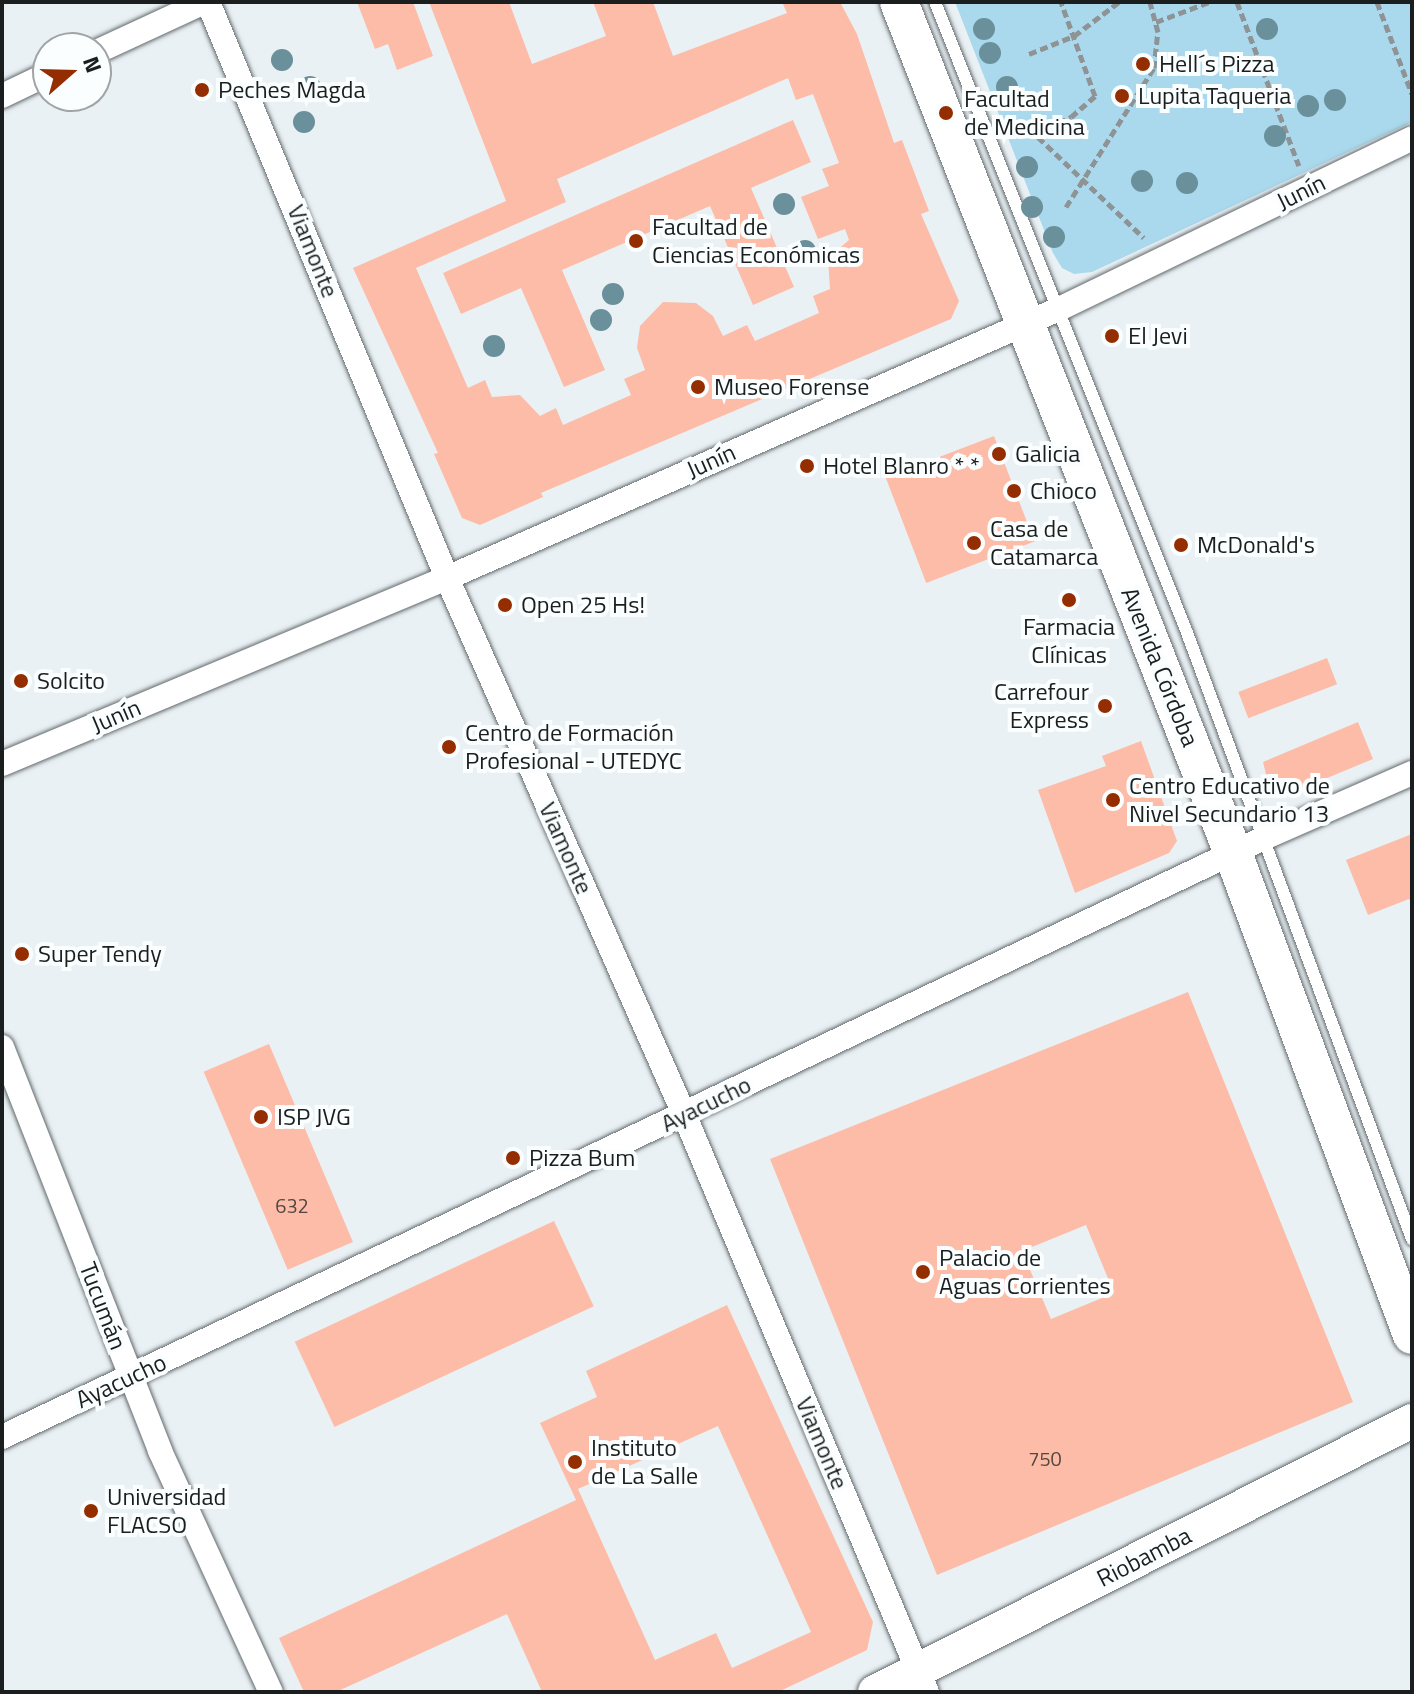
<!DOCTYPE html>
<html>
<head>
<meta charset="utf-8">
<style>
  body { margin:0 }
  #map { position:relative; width:1414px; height:1694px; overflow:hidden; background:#eaf1f5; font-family:"Titillium Web",sans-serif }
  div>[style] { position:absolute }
  .green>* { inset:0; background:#aad8ec }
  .building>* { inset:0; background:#fcbca8; transform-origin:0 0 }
  .path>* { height:5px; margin-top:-2.5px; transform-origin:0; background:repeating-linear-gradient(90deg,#8e9396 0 8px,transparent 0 12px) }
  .roads { filter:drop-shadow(0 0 2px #62696b) drop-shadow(0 0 2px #62696b) }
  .lane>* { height:12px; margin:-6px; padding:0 6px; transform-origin:6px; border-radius:6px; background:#fff }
  .street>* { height:24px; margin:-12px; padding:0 12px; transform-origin:12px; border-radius:12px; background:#fff }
  .secondary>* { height:34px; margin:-17px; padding:0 17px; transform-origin:17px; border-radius:17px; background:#fff }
  .primary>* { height:38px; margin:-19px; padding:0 19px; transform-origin:19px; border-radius:19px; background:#fff }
  .trees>* { width:22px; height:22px; margin:-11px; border-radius:50%; background:#6a909c }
  .dots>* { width:22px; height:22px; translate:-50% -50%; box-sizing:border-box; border:4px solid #fbfeff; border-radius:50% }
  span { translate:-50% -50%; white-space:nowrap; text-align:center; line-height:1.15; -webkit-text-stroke:8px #fbfeff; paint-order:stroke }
  .number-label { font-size:20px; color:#534641 }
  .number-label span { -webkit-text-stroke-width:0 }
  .poi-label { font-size:24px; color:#1b1e1f }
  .left { translate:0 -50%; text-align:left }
  .right { translate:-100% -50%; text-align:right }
  .street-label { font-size:24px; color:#1b1e1f }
  .frame { position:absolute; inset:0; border:4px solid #1b1e1f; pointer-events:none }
  .north { position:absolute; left:32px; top:32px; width:80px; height:80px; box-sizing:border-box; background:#fbfeff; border:2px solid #a1a4a5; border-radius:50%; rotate:70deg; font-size:22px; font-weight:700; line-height:32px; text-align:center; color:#1b1e1f }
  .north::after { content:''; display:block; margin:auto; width:28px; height:36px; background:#942e01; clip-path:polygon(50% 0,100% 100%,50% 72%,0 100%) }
</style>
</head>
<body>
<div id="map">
  <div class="green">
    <i style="clip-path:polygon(955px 2px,1412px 2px,1412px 122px,1092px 272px,1074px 274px,1062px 268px,1053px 253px)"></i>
  </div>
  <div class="building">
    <i style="clip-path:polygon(357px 2px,413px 2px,433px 56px,397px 70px,388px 44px,375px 49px)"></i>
    <i style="clip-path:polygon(evenodd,429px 2px,509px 2px,532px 64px,606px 36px,593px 2px,653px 2px,673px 56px,787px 13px,782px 2px,840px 2px,857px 34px,894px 143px,902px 140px,929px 211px,921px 214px,959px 301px,951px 319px,541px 493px,543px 497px,480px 525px,462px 518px,434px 454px,438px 453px,353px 268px,506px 201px,429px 2px,788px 78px,796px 100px,813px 94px,839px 163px,822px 169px,829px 186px,801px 197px,818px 239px,845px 229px,849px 240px,828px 258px,830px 289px,813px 296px,819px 313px,755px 341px,747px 325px,723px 336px,713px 316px,696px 303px,663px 302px,640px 326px,637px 348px,645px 370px,624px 379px,631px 395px,563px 425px,556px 408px,540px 416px,520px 395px,492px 397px,485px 380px,468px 388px,416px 268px,566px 202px,557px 179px,788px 78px)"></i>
    <i style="clip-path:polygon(793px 120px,811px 162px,751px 188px,794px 287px,753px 305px,710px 206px,562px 270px,605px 370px,564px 387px,521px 288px,461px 314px,443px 273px)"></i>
    <i style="left:994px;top:436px;width:113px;height:116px;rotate:69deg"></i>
    <i style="left:1327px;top:658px;width:28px;height:95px;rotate:69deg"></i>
    <i style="clip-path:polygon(1358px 722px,1373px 759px,1286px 795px,1270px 791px,1263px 762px)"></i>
    <i style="clip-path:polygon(1141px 741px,1177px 841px,1169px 853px,1075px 893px,1038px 790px,1106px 766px,1102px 756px)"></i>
    <i style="clip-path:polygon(1412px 834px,1412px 905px,1409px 899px,1368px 915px,1346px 860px)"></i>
    <i style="clip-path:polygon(evenodd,1188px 992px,1353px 1402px,937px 1575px,770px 1159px,1188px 992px,1086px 1225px,1114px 1293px,1051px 1319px,1022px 1251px,1086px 1225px)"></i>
    <i style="left:269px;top:1044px;width:215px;height:71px;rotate:67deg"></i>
    <i style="left:554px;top:1221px;width:94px;height:286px;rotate:65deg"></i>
    <i style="clip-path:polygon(evenodd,727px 1305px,873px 1622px,867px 1650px,778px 1692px,542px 1692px,507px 1614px,336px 1692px,304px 1692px,279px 1638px,576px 1500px,540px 1423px,597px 1397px,586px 1371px,727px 1305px,718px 1426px,811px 1632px,732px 1668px,716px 1633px,655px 1660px,578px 1489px,718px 1426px)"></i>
  </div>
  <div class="path">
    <i style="left:1237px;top:2px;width:175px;rotate:69.3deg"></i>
    <i style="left:1377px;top:2px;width:98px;rotate:69.2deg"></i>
    <i style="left:1156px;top:22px;width:57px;rotate:-20.7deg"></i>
    <i style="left:1029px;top:54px;width:48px;rotate:-21.8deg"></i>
    <i style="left:1074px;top:36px;width:56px;rotate:-37.1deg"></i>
    <i style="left:1036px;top:132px;width:38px;rotate:-23deg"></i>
    <i style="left:1071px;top:117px;width:32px;rotate:-41deg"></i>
    <i style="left:1095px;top:96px;width:100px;rotate:-109.9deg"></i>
    <i style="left:1038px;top:137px;width:146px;rotate:43.6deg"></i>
    <i style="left:1066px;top:207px;width:165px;rotate:-57.7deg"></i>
    <i style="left:1154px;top:68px;width:36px;rotate:-84deg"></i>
    <i style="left:1158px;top:32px;width:31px;rotate:-105deg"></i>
  </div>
  <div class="roads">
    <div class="lane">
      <i style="left:935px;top:2px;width:676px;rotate:68.21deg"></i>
      <i style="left:1186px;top:630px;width:650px;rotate:69.64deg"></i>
    </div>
    <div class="street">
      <i style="left:208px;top:2px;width:624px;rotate:67.46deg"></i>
      <i style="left:447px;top:578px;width:586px;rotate:66.15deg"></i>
      <i style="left:684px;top:1114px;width:627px;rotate:67.2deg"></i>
      <i style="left:96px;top:52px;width:119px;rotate:-24.8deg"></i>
      <i style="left:2px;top:96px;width:51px;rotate:-25.6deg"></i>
      <i style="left:2px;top:764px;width:482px;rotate:-22.7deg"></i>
      <i style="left:447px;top:578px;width:669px;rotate:-23.73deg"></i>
      <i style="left:1059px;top:309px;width:392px;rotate:-25.8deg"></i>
      <i style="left:2px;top:1047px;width:434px;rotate:68.6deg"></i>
      <i style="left:160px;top:1451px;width:265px;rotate:65.3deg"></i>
      <i style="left:2px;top:1437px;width:1397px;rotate:-25.39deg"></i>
      <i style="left:1264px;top:838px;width:162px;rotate:-23.7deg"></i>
    </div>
    <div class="secondary">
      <i style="left:875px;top:1692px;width:602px;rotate:-26.78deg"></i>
    </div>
    <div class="primary">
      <i style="left:899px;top:2px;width:914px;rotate:68.57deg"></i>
      <i style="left:1233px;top:853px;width:514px;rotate:69.63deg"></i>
    </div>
  </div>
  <div class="trees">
    <i style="left:984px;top:29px"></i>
    <i style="left:1267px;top:29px"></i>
    <i style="left:990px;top:53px"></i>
    <i style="left:282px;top:60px"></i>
    <i style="left:310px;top:87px"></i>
    <i style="left:1007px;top:87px"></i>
    <i style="left:1335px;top:100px"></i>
    <i style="left:1308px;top:106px"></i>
    <i style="left:304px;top:122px"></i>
    <i style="left:1275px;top:136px"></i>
    <i style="left:1027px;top:167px"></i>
    <i style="left:1142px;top:181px"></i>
    <i style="left:1187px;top:183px"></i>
    <i style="left:784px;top:204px"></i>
    <i style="left:1032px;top:207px"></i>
    <i style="left:1054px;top:237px"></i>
    <i style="left:805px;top:251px"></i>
    <i style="left:613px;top:294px"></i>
    <i style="left:601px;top:320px"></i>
    <i style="left:494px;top:346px"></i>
  </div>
  <div class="dots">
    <i style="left:1143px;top:64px;background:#942e01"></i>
    <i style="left:202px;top:90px;background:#942e01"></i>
    <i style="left:1122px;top:96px;background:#942e01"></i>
    <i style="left:946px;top:113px;background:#942e01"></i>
    <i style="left:636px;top:241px;background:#942e01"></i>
    <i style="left:1112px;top:336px;background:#942e01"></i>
    <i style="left:698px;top:387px;background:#942e01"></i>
    <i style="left:999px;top:454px;background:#942e01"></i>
    <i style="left:807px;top:466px;background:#942e01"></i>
    <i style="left:1014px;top:491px;background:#942e01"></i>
    <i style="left:974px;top:543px;background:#942e01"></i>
    <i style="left:1181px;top:545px;background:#942e01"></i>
    <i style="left:1069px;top:600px;background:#942e01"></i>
    <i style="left:505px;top:605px;background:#942e01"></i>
    <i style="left:21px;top:681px;background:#942e01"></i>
    <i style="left:1105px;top:706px;background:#942e01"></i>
    <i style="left:449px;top:747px;background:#942e01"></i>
    <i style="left:1113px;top:800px;background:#942e01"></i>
    <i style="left:22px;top:954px;background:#942e01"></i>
    <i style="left:261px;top:1117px;background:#942e01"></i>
    <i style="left:513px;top:1158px;background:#942e01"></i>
    <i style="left:923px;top:1272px;background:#942e01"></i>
    <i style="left:575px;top:1462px;background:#942e01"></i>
    <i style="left:91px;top:1511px;background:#942e01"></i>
  </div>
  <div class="number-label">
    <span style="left:292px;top:1205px">632</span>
    <span style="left:1045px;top:1458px">750</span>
  </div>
  <div class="poi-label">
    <span class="left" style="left:1159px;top:64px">Hell´s Pizza</span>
    <span class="left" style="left:218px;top:90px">Peches Magda</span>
    <span class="left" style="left:1138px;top:96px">Lupita Taqueria</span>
    <span class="left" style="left:964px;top:113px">Facultad<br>de Medicina</span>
    <span class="left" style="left:652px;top:241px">Facultad de<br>Ciencias Económicas</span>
    <span class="left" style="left:1128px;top:336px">El Jevi</span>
    <span class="left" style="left:714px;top:387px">Museo Forense</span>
    <span class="left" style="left:1015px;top:454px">Galicia</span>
    <span class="left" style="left:823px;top:466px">Hotel Blanro * *</span>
    <span class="left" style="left:1030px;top:491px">Chioco</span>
    <span class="left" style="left:990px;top:543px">Casa de<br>Catamarca</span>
    <span class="left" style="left:1197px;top:545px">McDonald's</span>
    <span class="left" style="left:521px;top:605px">Open 25 Hs!</span>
    <span style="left:1069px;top:641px">Farmacia<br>Clínicas</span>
    <span class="left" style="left:37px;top:681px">Solcito</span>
    <span class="right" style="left:1089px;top:706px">Carrefour<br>Express</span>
    <span class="left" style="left:465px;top:747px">Centro de Formación<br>Profesional - UTEDYC</span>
    <span class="left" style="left:1129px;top:800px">Centro Educativo de<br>Nivel Secundario 13</span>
    <span class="left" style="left:38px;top:954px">Super Tendy</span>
    <span class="left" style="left:277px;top:1117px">ISP JVG</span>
    <span class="left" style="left:529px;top:1158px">Pizza Bum</span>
    <span class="left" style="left:939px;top:1272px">Palacio de<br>Aguas Corrientes</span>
    <span class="left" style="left:591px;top:1462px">Instituto<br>de La Salle</span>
    <span class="left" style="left:107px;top:1511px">Universidad<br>FLACSO</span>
  </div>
  <div class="street-label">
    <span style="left:1301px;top:192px;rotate:-26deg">Junín</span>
    <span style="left:313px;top:251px;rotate:68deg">Viamonte</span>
    <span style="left:711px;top:461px;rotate:-24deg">Junín</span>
    <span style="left:1160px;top:667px;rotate:68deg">Avenida Córdoba</span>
    <span style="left:116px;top:716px;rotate:-23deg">Junín</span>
    <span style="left:566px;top:848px;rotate:66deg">Viamonte</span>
    <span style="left:706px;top:1104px;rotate:-26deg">Ayacucho</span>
    <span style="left:103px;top:1306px;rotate:69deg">Tucumán</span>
    <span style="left:121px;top:1381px;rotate:-25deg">Ayacucho</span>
    <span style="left:822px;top:1443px;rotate:67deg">Viamonte</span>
    <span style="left:1144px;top:1557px;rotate:-27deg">Riobamba</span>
  </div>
  <div class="frame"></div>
  <div class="north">N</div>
</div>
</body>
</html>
